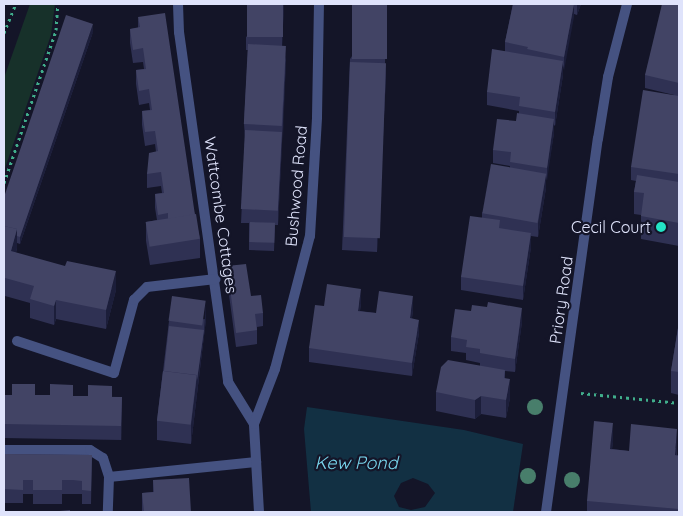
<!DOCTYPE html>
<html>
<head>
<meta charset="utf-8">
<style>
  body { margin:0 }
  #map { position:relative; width:683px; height:516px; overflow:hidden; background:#141528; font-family:Quicksand,sans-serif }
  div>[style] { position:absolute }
  .green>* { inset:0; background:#17312a }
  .water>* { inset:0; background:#123043 }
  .path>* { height:3px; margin-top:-1.5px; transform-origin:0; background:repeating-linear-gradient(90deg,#40ad8b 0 2.5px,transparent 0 6.5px) }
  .minor>* { height:10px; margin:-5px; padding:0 5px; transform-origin:5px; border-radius:5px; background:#455281 }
  .trees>* { width:16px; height:16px; margin:-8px; border-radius:50%; background:#487e6b }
  .wall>* { inset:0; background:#2f3153; transform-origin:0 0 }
  .shaded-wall>* { inset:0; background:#1c1e3a }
  .building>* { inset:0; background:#424465; transform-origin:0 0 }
  .dots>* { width:14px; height:14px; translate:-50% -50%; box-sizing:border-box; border:2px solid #141528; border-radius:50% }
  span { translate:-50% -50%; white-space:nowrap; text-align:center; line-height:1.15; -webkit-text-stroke:4.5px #141528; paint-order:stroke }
  .street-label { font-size:16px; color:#dfe3fb }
  .poi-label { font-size:16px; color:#dfe3fb }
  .right { translate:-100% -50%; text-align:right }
  .water-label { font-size:18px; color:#79d6ee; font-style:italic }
  .frame { position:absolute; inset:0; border:5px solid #dfe3fb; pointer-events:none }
</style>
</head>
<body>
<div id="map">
  <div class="green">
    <i style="clip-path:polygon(30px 4px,55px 4px,51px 35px,4px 171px,4px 78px)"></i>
  </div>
  <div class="water">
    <i style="clip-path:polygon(evenodd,307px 407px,464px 430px,523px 444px,513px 512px,311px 512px,304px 429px,307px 407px,413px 478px,428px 484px,435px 493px,425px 507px,411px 510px,399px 507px,394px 496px,401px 483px,413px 478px)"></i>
  </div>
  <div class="path">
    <i style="left:4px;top:33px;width:31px;rotate:-68deg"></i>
    <i style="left:4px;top:183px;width:162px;rotate:-71.2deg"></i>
    <i style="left:56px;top:30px;width:26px;rotate:-86deg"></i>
    <i style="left:581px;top:393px;width:99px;rotate:5.8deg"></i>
  </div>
  <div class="minor">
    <i style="left:178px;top:4px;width:28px;rotate:88deg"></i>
    <i style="left:179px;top:32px;width:353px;rotate:82deg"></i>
    <i style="left:228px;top:382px;width:49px;rotate:58.2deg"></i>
    <i style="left:17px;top:341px;width:102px;rotate:18.3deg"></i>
    <i style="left:114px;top:373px;width:76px;rotate:-74.7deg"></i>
    <i style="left:134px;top:300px;width:18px;rotate:-45deg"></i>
    <i style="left:147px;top:287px;width:69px;rotate:-6.6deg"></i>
    <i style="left:4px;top:450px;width:86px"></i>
    <i style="left:90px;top:450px;width:15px;rotate:32deg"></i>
    <i style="left:103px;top:458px;width:20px;rotate:72deg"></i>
    <i style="left:109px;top:477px;width:35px;rotate:92deg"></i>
    <i style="left:109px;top:477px;width:148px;rotate:-5.8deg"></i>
    <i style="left:259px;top:512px;width:88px;rotate:-93.3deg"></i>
    <i style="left:254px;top:424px;width:59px;rotate:-69.1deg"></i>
    <i style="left:275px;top:369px;width:138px;rotate:-75.3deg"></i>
    <i style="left:310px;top:236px;width:119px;rotate:-86.6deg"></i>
    <i style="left:317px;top:117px;width:113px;rotate:-89deg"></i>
    <i style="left:546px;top:512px;width:377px;rotate:-82.1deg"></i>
    <i style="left:598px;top:139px;width:63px;rotate:-80.8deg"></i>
    <i style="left:608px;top:77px;width:75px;rotate:-75.4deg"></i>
  </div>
  <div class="trees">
    <i style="left:535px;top:407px"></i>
    <i style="left:528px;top:476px"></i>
    <i style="left:572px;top:480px"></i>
  </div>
  <div class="wall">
    <i style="clip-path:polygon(284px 4px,282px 46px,286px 60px,278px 225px,275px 225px,274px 251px,249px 250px,249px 223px,241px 223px,245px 138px,244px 124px,248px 50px,246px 50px,246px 37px)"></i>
    <i style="clip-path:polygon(387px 4px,385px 63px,386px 77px,377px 252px,342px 250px,350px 59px)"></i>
    <i style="clip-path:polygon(513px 4px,581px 4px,577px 15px,574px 14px,563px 70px,563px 75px,555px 126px,554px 125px,554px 133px,546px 181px,546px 188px,538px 237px,531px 236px,531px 247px,523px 300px,461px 290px,461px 277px,482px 217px,482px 213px,510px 168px,510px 166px,493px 163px,493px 150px,516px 121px,519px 114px,519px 111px,487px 105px,487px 92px,505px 51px,505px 42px)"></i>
    <i style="clip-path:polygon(679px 4px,679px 246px,641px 239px,641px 215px,634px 214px,634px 192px,636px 181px,631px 180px,631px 167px,674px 95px,645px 88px,645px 75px)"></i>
    <i style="clip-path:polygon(138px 17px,195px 215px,200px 239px,200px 258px,150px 265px,146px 241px,146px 222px,157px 220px,155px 208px,155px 194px,162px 193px,161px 186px,147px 188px,147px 174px,156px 152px,155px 144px,145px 146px,142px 125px,142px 111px,150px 110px,149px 103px,139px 105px,136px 84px,136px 70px,144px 69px,143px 62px,133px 63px,130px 43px,130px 29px,138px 28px)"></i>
    <i style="clip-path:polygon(93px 32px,20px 244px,17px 243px,17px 248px,16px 253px,116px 290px,106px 329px,56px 319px,54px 325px,30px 318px,30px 303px,5px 296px,4px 300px,4px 197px)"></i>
    <i style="clip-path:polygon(227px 266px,263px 313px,263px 326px,257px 327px,257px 344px,236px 347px,227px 280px)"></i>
    <i style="clip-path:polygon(361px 303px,360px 311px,376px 313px,413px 310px,412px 318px,419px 333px,412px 376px,309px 362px,309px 348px,324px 306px)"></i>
    <i style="clip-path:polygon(487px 307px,522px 322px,515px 372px,505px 371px,505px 378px,510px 398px,506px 418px,481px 414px,475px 419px,436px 411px,436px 392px,480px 366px,480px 363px,466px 360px,466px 353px,451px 351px,451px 337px,471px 311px)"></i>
    <i style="clip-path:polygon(206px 319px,191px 444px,157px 440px,157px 421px,169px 321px)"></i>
    <i style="clip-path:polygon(679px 322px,679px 395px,671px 393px,671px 371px)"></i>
    <i style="left:4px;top:395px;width:118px;height:43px;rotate:1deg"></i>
    <i style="clip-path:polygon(613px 441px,612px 449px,629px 451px,677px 448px,677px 455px,679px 456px,679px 512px,587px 512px,587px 501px)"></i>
    <i style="clip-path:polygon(4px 454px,92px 455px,91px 504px,82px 504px,82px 494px,62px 494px,62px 504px,33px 504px,33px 494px,23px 494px,23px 503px,4px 503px)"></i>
    <i style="clip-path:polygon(153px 480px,191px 512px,142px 512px,142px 493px,153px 492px)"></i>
  </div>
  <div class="shaded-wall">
    <i style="clip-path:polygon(283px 4px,284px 4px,282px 52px,282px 38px)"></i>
    <i style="clip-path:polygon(574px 4px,574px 17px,564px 71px,564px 57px)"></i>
    <i style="clip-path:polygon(577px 4px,581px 4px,577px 15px)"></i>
    <i style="clip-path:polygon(93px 24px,93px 32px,20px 244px,20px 237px)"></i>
    <i style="clip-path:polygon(286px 46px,286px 60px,283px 140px,283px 126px)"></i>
    <i style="clip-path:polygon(563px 61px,563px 75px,555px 126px,555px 112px)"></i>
    <i style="clip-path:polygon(386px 63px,386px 77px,377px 252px,377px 238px)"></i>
    <i style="clip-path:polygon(554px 119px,554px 133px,547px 181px,547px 168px)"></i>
    <i style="clip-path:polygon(282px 132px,282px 145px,278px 225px,278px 211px)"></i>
    <i style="clip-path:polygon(546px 174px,546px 188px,538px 237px,538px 223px)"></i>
    <i style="clip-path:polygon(17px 229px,17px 248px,11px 270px,11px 251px)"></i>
    <i style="clip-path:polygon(531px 233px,531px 247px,523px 300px,523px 286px)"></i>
    <i style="clip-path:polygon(116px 271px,116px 290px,106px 329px,106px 310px)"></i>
    <i style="clip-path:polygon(5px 278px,5px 296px,4px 300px,4px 282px)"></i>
    <i style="clip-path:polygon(361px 289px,361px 303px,358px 324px,358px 311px)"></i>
    <i style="clip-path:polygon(413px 296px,413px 310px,410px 332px,410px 318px)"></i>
    <i style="clip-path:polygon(56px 300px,56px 319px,54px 325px,54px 306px)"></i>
    <i style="clip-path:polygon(206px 301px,206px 319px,197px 394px,197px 380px,204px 330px)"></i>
    <i style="clip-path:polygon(522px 308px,522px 322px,515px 372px,515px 359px)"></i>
    <i style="clip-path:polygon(419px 320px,419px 333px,412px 376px,412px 363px)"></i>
    <i style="clip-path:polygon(197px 375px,197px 394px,191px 444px,191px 425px)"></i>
    <i style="clip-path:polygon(510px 379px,510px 398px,506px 418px,506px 400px)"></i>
    <i style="clip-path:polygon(481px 396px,481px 414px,475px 419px,475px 400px)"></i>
    <i style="clip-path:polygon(613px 423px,613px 441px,610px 468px,610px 449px)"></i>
    <i style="clip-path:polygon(677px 429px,677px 448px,675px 474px,675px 455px)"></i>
  </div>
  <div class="building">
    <i style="left:247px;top:4px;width:36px;height:33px"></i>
    <i style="left:352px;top:4px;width:35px;height:55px"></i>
    <i style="clip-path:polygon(513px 4px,574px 4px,564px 57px,527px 49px,528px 47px,505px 42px)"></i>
    <i style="clip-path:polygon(662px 4px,679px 4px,679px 83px,645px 75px)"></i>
    <i style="clip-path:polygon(165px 13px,195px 215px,168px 219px,168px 213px,158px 215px,155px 194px,164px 193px,161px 172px,147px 174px,149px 153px,158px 151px,155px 131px,145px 132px,142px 111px,152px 110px,149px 89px,139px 91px,136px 70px,146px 69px,143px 48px,133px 50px,130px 29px,140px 27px,138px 17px)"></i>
    <i style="clip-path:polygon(66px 15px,93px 24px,20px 237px,17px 236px,17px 229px,4px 226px,4px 197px)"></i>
    <i style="left:248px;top:44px;width:38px;height:80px;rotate:3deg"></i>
    <i style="clip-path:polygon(492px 49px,563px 61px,555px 112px,519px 106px,520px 97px,487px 92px)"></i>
    <i style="left:350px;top:62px;width:36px;height:175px;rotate:2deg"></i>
    <i style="clip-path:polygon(643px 90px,679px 96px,679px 174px,631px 167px)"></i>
    <i style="clip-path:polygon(517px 113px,554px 119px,547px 168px,510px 162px,511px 152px,493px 150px,497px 119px,516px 121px)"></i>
    <i style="left:245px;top:130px;width:37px;height:79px;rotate:3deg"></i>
    <i style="left:491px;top:164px;width:56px;height:50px;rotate:10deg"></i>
    <i style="clip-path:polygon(637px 175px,679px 182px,679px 223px,641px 216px,644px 193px,634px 192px)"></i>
    <i style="left:196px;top:214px;width:25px;height:51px;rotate:81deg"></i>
    <i style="clip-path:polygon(470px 216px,500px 220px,499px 228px,531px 233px,523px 286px,461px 277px)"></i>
    <i style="left:250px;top:222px;width:25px;height:20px;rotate:2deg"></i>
    <i style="clip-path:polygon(4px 226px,17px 229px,11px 251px,65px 266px,67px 261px,116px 271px,106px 310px,56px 300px,54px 306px,30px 299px,34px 286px,5px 278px,4px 282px)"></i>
    <i style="clip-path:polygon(246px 264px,251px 296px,261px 295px,263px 313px,255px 314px,257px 330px,236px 333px,227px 266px)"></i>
    <i style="clip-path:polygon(327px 284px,361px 289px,358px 311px,366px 312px,376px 313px,379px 291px,413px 296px,410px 318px,419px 320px,412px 363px,309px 348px,315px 305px,324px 306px)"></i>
    <i style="left:172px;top:296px;width:34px;height:25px;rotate:8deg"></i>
    <i style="clip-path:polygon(488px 302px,522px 308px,515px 359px,480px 353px,480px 349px,466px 347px,467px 340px,451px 337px,455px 309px,471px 311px,472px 305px,487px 307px)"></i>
    <i style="clip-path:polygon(679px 322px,679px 372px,671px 371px)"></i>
    <i style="clip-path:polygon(169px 326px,204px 330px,197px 380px,197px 375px,164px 371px)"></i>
    <i style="clip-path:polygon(448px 360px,505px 370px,504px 378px,510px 379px,506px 400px,481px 396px,475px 400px,436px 392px,441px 367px)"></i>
    <i style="left:163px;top:371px;width:34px;height:50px;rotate:7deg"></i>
    <i style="clip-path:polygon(12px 384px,35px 384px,35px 395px,50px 395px,50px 384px,73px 385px,73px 396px,88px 396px,88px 385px,112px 386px,112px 397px,122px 397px,121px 426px,4px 424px,4px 395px,12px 395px)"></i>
    <i style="clip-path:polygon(594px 421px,613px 423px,610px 449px,629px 451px,631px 424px,677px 429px,675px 455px,679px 456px,679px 509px,587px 501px)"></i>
    <i style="clip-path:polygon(4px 454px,92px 455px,91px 491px,82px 490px,82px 481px,73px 480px,62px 480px,62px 490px,33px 490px,33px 480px,23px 480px,23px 490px,4px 489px)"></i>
    <i style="clip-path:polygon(189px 478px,191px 512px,144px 512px,142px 493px,154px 492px,153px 480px)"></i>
    <i style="clip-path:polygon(70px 510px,70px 512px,59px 512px,59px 511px)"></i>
  </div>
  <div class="dots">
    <i style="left:661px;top:227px;background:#23e3c5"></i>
  </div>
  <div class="street-label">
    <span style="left:296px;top:186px;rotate:-85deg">Bushwood Road</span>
    <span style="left:221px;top:215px;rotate:82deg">Wattcombe Cottages</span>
    <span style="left:561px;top:300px;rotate:-82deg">Priory Road</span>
  </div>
  <div class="poi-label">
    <span class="right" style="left:651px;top:227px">Cecil Court</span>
  </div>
  <div class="water-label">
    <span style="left:356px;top:463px">Kew Pond</span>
  </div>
  <div class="frame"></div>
</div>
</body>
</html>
